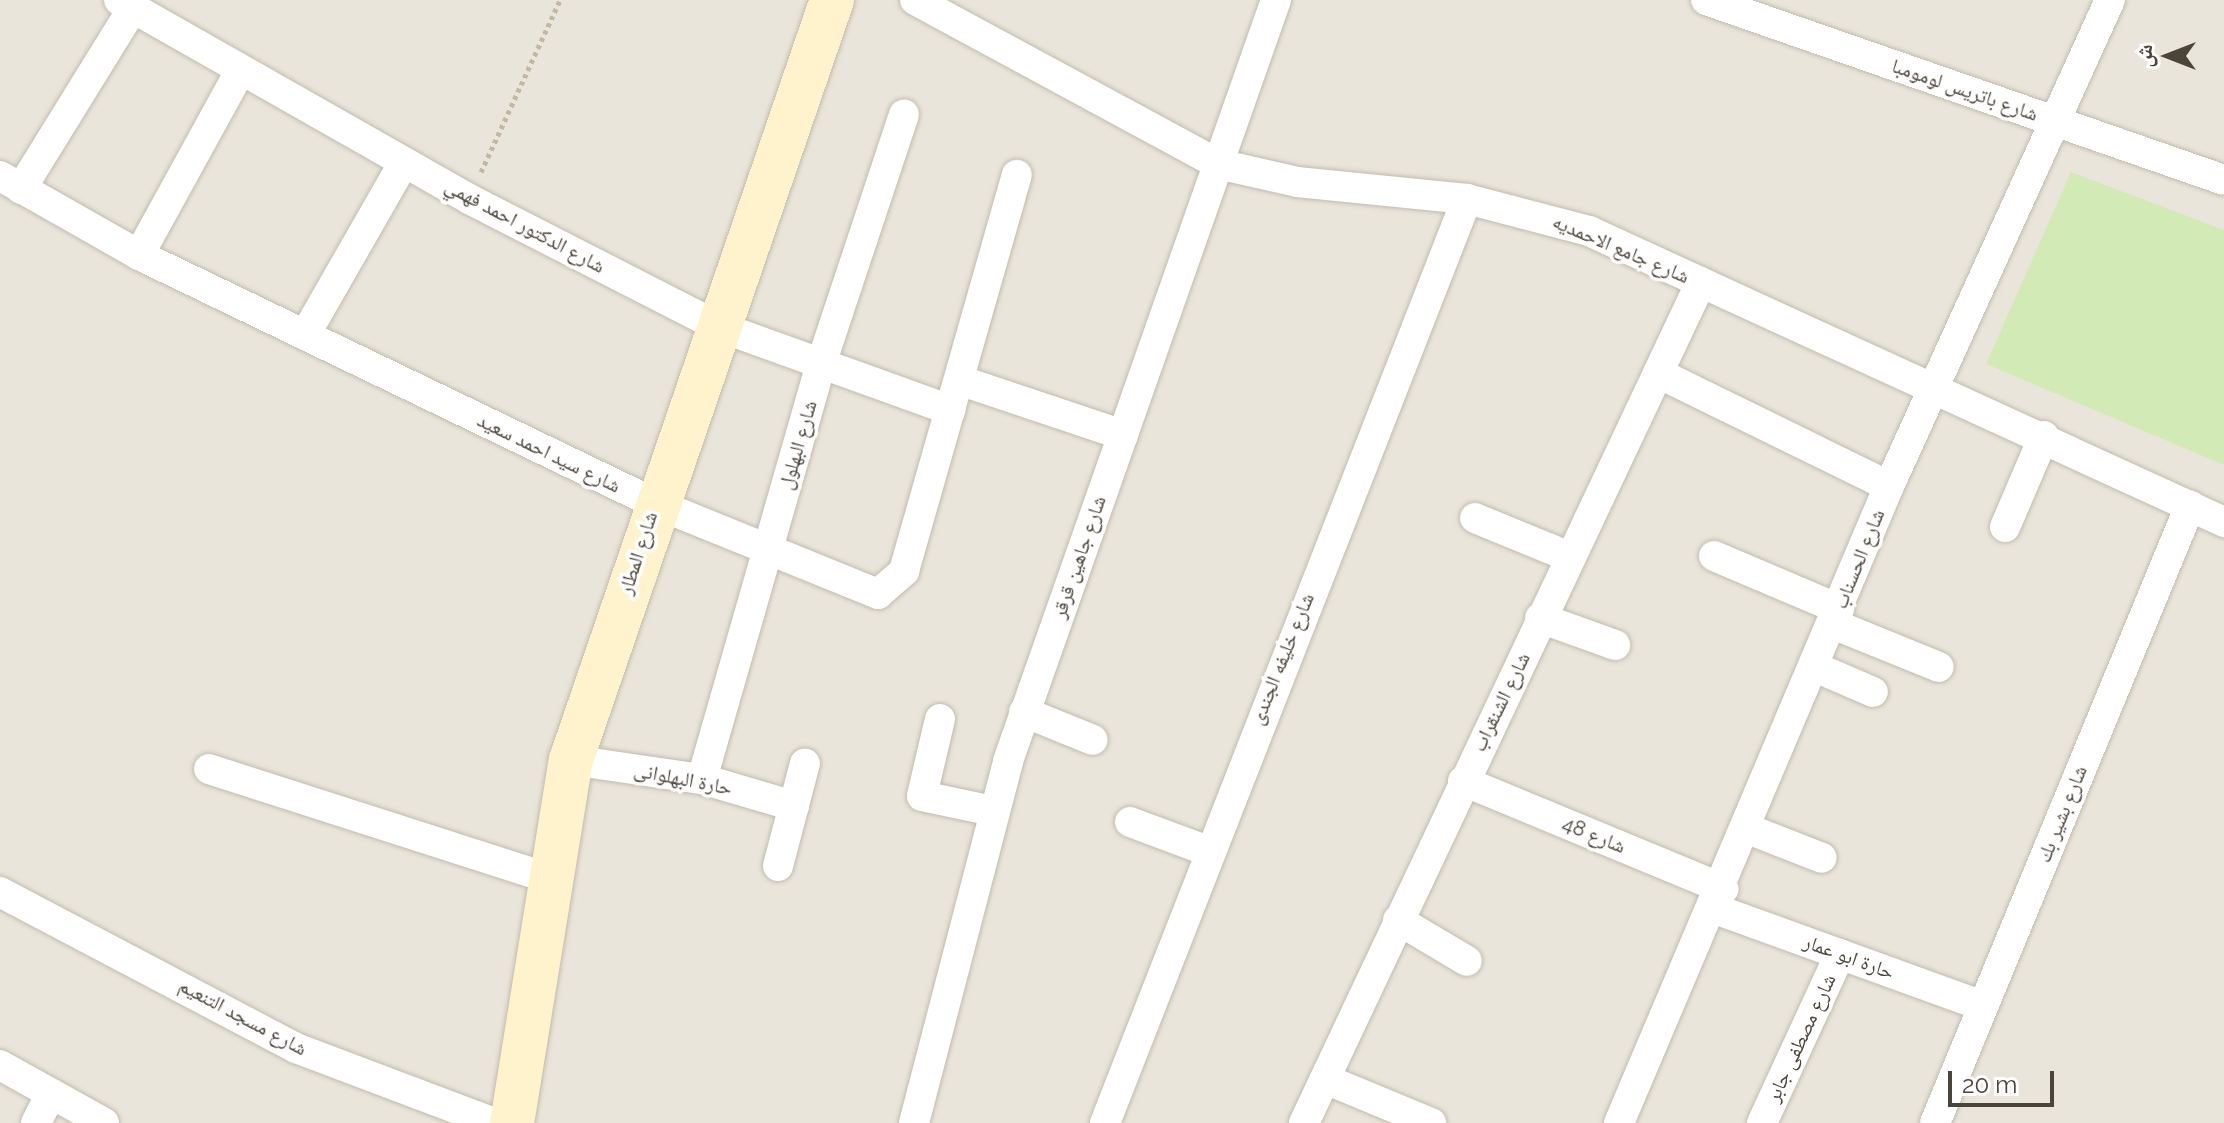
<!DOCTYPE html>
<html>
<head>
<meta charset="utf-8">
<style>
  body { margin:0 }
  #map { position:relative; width:2224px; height:1123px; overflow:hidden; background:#f6f3ec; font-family:Raleway,"Noto Naskh Arabic",sans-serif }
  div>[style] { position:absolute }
  .residential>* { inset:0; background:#eae5da; transform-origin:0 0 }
  .green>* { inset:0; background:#d2eab5 }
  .path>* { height:5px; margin-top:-2.5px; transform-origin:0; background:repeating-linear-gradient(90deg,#c4b79f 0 4px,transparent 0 8px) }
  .roads { filter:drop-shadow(0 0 2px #c2bbae) drop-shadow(0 0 2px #c2bbae) }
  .street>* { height:30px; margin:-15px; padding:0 15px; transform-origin:15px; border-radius:15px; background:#fff }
  .secondary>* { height:44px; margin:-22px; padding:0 22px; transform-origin:22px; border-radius:22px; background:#fff3cd }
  span { translate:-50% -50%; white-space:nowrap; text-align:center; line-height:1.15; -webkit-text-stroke:7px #fff; paint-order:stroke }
  .street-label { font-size:20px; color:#4b4439 }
  .north { position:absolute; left:2128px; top:16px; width:80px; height:80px; -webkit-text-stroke:6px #fff; paint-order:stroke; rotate:270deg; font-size:22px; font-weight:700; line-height:32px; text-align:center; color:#4b4439 }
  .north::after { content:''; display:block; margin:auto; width:28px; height:36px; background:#4b4439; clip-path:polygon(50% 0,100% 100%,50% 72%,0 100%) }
  .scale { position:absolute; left:1948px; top:1071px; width:106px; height:36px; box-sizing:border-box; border:4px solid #4b4439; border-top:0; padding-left:10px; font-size:24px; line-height:28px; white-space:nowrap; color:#4b4439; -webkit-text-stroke:6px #fff; paint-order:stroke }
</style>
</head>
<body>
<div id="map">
  <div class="residential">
    <i style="left:0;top:0;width:2224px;height:1123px"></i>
  </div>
  <div class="green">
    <i style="clip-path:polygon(2071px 172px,2224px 230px,2224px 465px,1986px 364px)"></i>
  </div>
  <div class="path">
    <i style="left:481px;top:172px;width:189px;rotate:-65.3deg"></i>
  </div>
  <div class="roads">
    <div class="street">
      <i style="left:119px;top:0;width:403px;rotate:29.6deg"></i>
      <i style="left:469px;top:199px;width:279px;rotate:27.1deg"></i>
      <i style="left:717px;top:326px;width:248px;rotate:19.8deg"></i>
      <i style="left:915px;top:0;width:345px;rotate:28.4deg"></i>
      <i style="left:1218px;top:164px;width:81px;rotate:12.8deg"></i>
      <i style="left:1297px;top:182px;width:171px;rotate:5.7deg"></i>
      <i style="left:1467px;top:199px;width:126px;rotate:14.7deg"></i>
      <i style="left:1589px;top:231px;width:699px;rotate:24.62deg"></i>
      <i style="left:1706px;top:0;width:548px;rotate:19.16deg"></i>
      <i style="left:0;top:176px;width:160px;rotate:29.6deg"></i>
      <i style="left:139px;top:255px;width:572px;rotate:25.71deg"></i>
      <i style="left:654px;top:503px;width:242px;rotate:22.1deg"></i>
      <i style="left:878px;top:594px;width:35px;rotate:-41deg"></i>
      <i style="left:904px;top:571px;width:412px;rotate:-74.1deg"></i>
      <i style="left:21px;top:189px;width:213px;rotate:-58.3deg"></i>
      <i style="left:139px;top:255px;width:210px;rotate:-61.2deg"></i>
      <i style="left:305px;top:335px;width:199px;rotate:-60.2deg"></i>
      <i style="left:1658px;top:373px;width:257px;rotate:26.1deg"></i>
      <i style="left:959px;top:380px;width:173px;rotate:18.5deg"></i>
      <i style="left:1475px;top:518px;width:103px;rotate:22.3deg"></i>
      <i style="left:2005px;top:527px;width:99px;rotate:-66.8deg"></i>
      <i style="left:1714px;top:556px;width:136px;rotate:23deg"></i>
      <i style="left:1540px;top:618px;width:80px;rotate:19.8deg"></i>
      <i style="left:1833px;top:624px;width:114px;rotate:22.1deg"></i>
      <i style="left:1815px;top:667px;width:63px;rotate:23.3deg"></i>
      <i style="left:1024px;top:712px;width:74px;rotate:22.1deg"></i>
      <i style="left:940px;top:719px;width:79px;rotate:103.2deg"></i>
      <i style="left:922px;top:796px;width:73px;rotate:11.9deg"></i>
      <i style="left:571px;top:760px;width:132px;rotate:8.3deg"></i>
      <i style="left:702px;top:779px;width:96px;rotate:16.4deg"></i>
      <i style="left:209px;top:769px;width:356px;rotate:17.8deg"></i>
      <i style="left:702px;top:779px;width:432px;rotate:-74deg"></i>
      <i style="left:821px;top:364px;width:263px;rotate:-71.6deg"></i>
      <i style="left:1463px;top:781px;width:282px;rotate:22.5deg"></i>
      <i style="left:1130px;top:822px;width:83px;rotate:20.4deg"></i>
      <i style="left:1748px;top:829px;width:79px;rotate:21.4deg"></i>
      <i style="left:778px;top:866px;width:106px;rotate:-75.3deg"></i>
      <i style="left:0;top:892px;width:335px;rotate:27.8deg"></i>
      <i style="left:296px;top:1048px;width:212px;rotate:20.7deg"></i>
      <i style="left:1715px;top:909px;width:285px;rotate:19.9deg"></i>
      <i style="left:1398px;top:920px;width:80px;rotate:30.7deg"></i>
      <i style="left:0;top:1065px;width:119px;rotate:29.1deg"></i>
      <i style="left:1325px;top:1079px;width:115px;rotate:22.5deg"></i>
      <i style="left:36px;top:1123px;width:33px;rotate:-63deg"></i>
      <i style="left:914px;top:1123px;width:374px;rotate:-75.4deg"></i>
      <i style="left:1008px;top:761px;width:807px;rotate:-70.6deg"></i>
      <i style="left:1105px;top:1123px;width:992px;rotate:-68.61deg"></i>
      <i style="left:1304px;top:1123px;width:930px;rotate:-64.73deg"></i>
      <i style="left:1619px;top:1123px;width:692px;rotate:-67.03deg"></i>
      <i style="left:1889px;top:486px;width:534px;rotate:-65.55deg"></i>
      <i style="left:1762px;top:1123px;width:186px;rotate:-65.2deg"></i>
      <i style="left:1935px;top:1123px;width:668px;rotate:-67.55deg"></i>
    </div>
    <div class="secondary">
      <i style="left:512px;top:1123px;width:368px;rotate:-80.8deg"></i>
      <i style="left:571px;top:760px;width:804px;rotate:-71.05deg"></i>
    </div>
  </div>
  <div class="street-label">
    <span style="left:1965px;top:90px;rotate:19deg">شارع باتريس لومومبا</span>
    <span style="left:525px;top:226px;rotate:28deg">شارع الدكتور احمد فهمي</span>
    <span style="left:1621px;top:249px;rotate:23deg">شارع جامع الاحمديه</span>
    <span style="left:798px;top:445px;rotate:-74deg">شارع البهلول</span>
    <span style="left:549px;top:453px;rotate:26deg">شارع سيد احمد سعيد</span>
    <span style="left:638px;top:553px;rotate:-72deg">شارع المطار</span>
    <span style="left:1079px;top:557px;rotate:-71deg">شارع جاهين قرقر</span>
    <span style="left:1859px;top:559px;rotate:-68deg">شارع الحسناب</span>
    <span style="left:1282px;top:659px;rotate:-68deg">شارع خليفه الجندى</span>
    <span style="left:1501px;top:702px;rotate:-64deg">شارع الشنقراب</span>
    <span style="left:683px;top:779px;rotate:11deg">حارة البهلوانى</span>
    <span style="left:2062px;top:814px;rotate:-68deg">شارع بشير بك</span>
    <span style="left:1594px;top:835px;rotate:22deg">شارع 48</span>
    <span style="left:1849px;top:957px;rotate:20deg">حارة ابو عمار</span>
    <span style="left:243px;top:1017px;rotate:28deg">شارع مسجد التنعيم</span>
    <span style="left:1801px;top:1038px;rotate:-65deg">شارع مصطفى جابر</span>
  </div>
  <div class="north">ش</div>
  <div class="scale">20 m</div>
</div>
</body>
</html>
